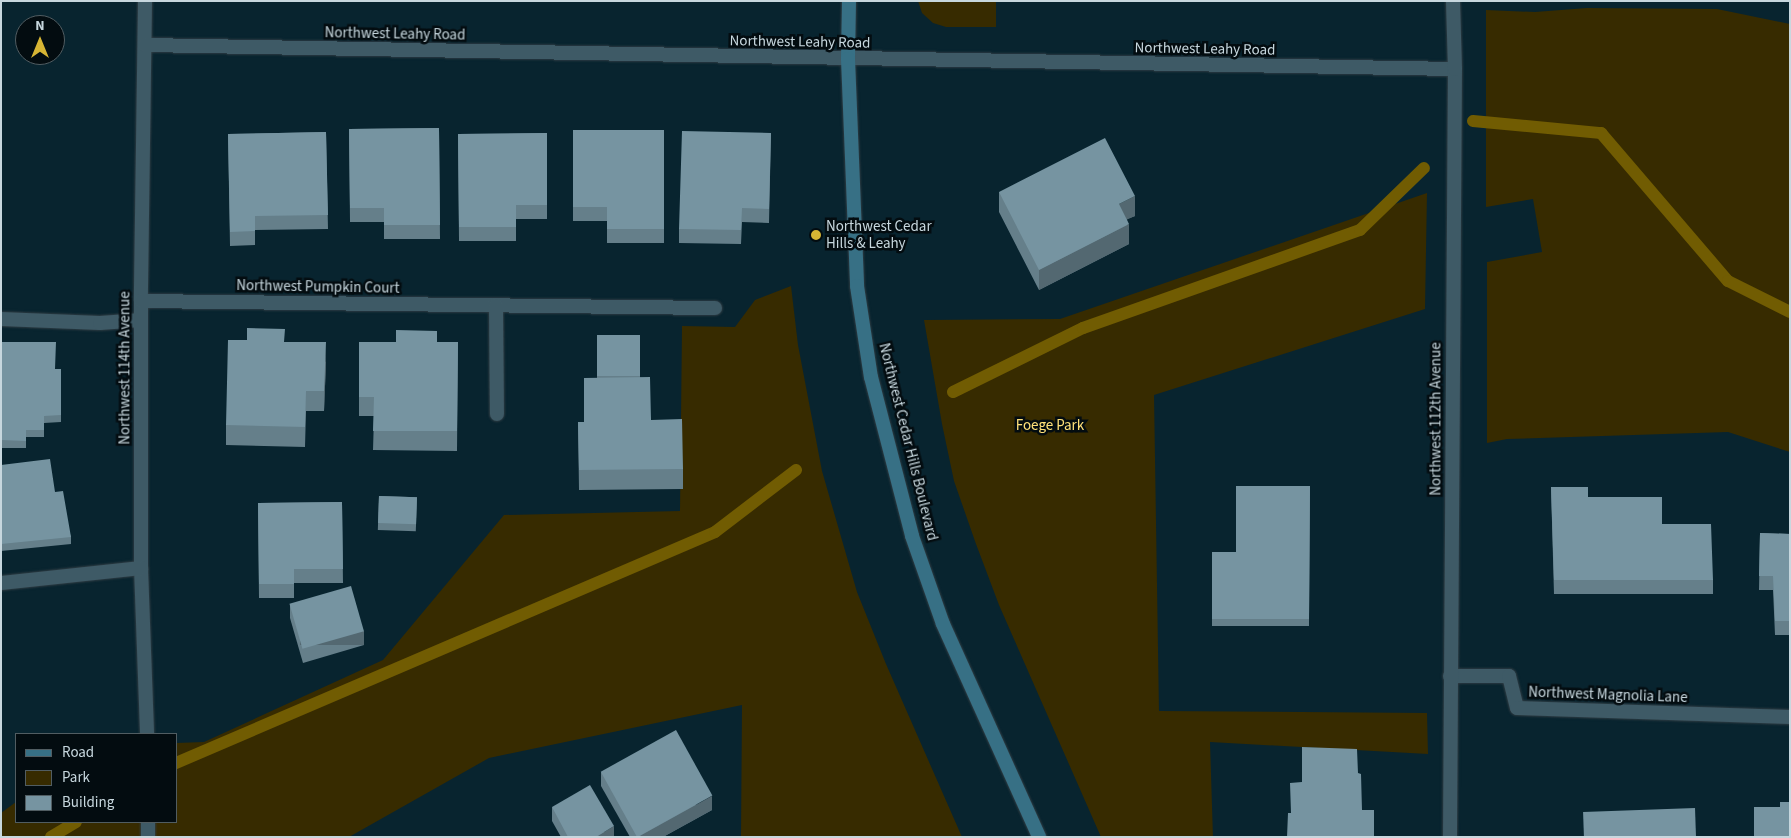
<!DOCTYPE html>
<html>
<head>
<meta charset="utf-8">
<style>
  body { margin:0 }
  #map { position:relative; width:1791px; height:838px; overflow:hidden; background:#08242f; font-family:"Source Sans 3",sans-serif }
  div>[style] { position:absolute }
  .green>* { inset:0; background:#372b00 }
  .stream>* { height:12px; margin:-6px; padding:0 6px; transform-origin:6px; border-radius:6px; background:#715c02 }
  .roads { filter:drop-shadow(0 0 1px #303d44) drop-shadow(0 0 1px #303d44) }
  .service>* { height:14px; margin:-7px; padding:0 7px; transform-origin:7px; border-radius:7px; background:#3e5a66 }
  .minor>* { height:14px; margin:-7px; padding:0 7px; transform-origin:7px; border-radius:7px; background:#3e5a66 }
  .secondary>* { height:14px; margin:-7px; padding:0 7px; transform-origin:7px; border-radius:7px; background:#377085 }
  .wall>* { inset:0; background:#657f8a; transform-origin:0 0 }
  .shaded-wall>* { inset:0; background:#536871; transform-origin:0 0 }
  .building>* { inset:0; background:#7694a1; transform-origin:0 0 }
  .dots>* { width:14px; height:14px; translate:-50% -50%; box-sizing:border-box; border:2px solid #030c10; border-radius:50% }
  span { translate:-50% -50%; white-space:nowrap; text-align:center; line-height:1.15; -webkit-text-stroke:5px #030c10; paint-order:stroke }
  .street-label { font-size:15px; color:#c7d7de }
  .poi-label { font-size:15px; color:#c7d7de }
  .left { translate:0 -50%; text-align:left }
  .park-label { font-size:15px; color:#ffe179 }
  .frame { position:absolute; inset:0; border:2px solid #c7d7de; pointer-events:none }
  .legend { position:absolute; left:15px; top:733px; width:162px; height:90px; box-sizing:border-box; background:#030c10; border:1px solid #515d62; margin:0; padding:6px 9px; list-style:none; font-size:15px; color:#c7d7de }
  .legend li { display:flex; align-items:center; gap:10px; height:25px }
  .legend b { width:25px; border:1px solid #515d62 }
  .north { position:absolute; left:15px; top:15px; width:50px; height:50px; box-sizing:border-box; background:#030c10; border:1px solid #515d62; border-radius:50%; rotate:0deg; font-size:14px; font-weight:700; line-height:20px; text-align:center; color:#c7d7de }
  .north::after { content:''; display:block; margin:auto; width:18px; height:22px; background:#d6b534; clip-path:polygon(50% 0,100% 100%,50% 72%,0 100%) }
</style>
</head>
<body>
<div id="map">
  <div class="green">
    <i style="clip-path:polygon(918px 1px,996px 1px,996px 27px,946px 27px,933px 23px,922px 13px)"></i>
    <i style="clip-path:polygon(1587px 8px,1717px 9px,1790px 24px,1790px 452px,1728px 432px,1507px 439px,1487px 443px,1487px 262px,1542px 252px,1533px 199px,1486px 207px,1486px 10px,1535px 12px)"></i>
    <i style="clip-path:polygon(1427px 193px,1425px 309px,1154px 395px,1159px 711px,1427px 713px,1428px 754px,1210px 742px,1213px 837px,1101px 837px,999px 605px,976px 544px,954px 481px,942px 424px,924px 320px,1060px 319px)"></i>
    <i style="clip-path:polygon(791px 286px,798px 345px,822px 471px,857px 592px,886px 664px,962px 837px,741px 837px,742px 705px,489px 758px,349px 837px,1px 837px,1px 813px,16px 802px,16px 822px,176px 822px,176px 743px,204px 742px,383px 660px,504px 515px,680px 511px,682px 326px,735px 327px,755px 300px)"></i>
  </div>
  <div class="stream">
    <i style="left:1473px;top:121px;width:129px;rotate:5.4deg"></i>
    <i style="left:1601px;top:133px;width:195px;rotate:49.4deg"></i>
    <i style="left:1728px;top:281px;width:69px;rotate:26.6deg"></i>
    <i style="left:953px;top:392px;width:145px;rotate:-26.2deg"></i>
    <i style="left:1083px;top:328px;width:294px;rotate:-19.5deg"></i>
    <i style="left:1360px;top:230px;width:89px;rotate:-44.1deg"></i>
    <i style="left:176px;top:763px;width:586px;rotate:-23.2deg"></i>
    <i style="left:715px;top:532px;width:102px;rotate:-37.4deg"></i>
    <i style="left:51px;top:837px;width:29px;rotate:-31deg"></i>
  </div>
  <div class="roads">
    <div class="service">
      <i style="left:1px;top:319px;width:99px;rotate:2.3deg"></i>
      <i style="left:100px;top:323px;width:41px;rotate:-4.2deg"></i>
      <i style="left:1450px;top:676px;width:59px"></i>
      <i style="left:1509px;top:676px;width:33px;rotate:76deg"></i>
      <i style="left:1517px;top:708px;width:273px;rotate:1.9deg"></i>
    </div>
    <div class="minor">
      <i style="left:145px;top:1px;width:300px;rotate:90.8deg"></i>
      <i style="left:141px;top:301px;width:267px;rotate:90deg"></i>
      <i style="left:141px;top:568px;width:166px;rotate:87.9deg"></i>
      <i style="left:145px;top:45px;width:1310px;rotate:1.05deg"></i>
      <i style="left:141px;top:301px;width:574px;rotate:0.7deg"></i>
      <i style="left:496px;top:305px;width:109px;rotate:89.5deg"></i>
      <i style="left:1px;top:583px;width:141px;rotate:-6.1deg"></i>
      <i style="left:148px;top:822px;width:15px;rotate:90deg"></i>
      <i style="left:1450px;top:837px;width:768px;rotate:-89.63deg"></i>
      <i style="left:1455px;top:69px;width:68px;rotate:-91.7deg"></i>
    </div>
    <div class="secondary">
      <i style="left:849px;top:1px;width:58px;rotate:91deg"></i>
      <i style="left:848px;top:59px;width:227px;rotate:87.7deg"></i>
      <i style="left:857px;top:286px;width:92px;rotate:81.3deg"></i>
      <i style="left:871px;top:377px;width:164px;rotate:75.5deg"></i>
      <i style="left:912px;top:536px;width:93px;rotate:70.6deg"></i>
      <i style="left:943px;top:624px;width:234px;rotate:65.7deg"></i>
    </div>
  </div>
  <div class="wall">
    <i style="clip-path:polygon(439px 128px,440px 239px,384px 239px,384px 222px,350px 222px,349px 129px)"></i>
    <i style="clip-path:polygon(573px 130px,664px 130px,664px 243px,607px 243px,607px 221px,573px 221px)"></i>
    <i style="clip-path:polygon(326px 132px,328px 229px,255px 230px,255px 245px,230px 246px,228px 134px)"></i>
    <i style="clip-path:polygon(547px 133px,547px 219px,516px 219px,516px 241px,459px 241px,458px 134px)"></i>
    <i style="clip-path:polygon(771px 133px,769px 223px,742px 222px,741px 244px,679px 243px,679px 229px)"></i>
    <i style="clip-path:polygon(999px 192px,1135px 216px,1127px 219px,1129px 244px,1039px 290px,999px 212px)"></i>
    <i style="clip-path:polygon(597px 335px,640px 335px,640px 377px,651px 420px,683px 469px,683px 489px,579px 490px,578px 422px,584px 422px,597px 378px)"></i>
    <i style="clip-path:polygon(1px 342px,55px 369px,61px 369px,61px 422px,44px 423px,44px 437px,26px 437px,26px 448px,1px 448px)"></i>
    <i style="clip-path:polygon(285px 342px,326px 362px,324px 411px,306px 411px,305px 447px,226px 445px,226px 425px)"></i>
    <i style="clip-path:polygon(359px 342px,458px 342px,457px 451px,373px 450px,374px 416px,359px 416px)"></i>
    <i style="clip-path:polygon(1px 465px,55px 492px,71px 537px,71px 544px,1px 551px)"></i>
    <i style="clip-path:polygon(1310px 486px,1309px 626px,1212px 626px,1212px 552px,1236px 552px)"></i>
    <i style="clip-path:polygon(1551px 487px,1588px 497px,1662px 524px,1713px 580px,1713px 594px,1554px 594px)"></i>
    <i style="left:379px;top:496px;width:38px;height:34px;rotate:2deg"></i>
    <i style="clip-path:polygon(342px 502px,343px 583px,294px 583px,294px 598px,259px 598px,258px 503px)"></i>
    <i style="clip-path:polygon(1760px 533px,1790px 534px,1790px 635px,1775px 635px,1773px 590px,1759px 590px)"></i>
    <i style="clip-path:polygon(290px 604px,364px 645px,303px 663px,290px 618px)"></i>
    <i style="clip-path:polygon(601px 772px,712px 810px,663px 837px,630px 837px,601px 786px)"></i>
    <i style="clip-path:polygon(552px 807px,614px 837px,561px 837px,552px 821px)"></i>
  </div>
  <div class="shaded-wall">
    <i style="clip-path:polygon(1135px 196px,1135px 216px,1119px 223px,1119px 204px)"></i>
    <i style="clip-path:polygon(1129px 224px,1129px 244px,1039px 290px,1039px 270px)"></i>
    <i style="clip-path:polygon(326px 342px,326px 362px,324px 411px,324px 391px)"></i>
    <i style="left:364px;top:631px;width:14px;height:64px;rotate:90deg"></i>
    <i style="clip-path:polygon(712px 796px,712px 810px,663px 837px,638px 837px)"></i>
    <i style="clip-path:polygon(614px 826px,614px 837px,596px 837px)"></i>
  </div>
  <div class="building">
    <i style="clip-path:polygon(439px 128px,440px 225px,384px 225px,384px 208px,350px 208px,349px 129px)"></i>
    <i style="clip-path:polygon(573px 130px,664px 130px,664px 229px,607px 229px,607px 207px,573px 207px)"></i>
    <i style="clip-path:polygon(682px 131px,771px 133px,769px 209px,742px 208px,741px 230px,679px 229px)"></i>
    <i style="clip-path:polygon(326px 132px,328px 215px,255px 216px,255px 231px,230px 232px,228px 134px)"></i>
    <i style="clip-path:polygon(547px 133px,547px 205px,516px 205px,516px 227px,459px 227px,458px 134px)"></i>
    <i style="clip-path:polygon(1105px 138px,1135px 196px,1119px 204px,1129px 224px,1039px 270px,999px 192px)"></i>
    <i style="clip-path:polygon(247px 328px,285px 329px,284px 342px,326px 342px,324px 391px,306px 391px,305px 427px,226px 425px,228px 340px,247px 340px)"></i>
    <i style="clip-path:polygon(396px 330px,437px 331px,437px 342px,458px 342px,457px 431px,373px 431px,374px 397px,359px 397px,359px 342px,396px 342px)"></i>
    <i style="left:597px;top:335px;width:43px;height:41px"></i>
    <i style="clip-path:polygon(1px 342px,56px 342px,55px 369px,61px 369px,61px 415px,44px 416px,44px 430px,26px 430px,26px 441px,1px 440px)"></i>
    <i style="clip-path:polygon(650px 377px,651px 420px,682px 419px,683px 469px,579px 470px,578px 422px,584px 422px,584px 378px)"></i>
    <i style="clip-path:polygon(50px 459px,55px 492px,63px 491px,71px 537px,1px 544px,1px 465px)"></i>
    <i style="clip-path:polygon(1236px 486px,1310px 486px,1309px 619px,1212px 619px,1212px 552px,1236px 552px)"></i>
    <i style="clip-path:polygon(1551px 487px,1588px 487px,1588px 497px,1662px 497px,1662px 524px,1711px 524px,1713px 580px,1554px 580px)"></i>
    <i style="left:379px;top:496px;width:38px;height:27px;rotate:2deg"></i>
    <i style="clip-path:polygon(342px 502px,343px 569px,294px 569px,294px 584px,259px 584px,258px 503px)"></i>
    <i style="clip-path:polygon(1760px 533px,1790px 534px,1790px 621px,1775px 621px,1773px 576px,1759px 576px)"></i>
    <i style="left:351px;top:586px;width:47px;height:64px;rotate:74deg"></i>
    <i style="left:676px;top:730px;width:75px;height:86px;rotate:61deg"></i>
    <i style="clip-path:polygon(1302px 747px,1357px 749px,1358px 773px,1361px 774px,1362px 810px,1374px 810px,1374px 837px,1287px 837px,1288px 813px,1291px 813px,1290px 783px,1302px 782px)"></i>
    <i style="clip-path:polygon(590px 785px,614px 826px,596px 837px,568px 837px,552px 807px)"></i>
    <i style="clip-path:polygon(1780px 802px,1790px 802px,1790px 837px,1754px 837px,1754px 807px,1780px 807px)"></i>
    <i style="left:1695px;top:808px;width:29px;height:112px;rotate:88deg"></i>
  </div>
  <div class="dots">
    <i style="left:816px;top:235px;background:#d6b534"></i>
  </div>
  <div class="street-label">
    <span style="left:395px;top:34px;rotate:1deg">Northwest Leahy Road</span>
    <span style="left:800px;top:42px;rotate:1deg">Northwest Leahy Road</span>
    <span style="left:1205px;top:49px;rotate:1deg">Northwest Leahy Road</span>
    <span style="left:318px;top:287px;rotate:1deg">Northwest Pumpkin Court</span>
    <span style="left:125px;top:368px;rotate:-90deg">Northwest 114th Avenue</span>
    <span style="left:1436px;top:419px;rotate:-90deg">Northwest 112th Avenue</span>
    <span style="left:908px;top:442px;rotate:76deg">Northwest Cedar Hills Boulevard</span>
    <span style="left:1608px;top:695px;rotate:2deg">Northwest Magnolia Lane</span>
  </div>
  <div class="poi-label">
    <span class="left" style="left:826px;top:235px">Northwest Cedar<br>Hills &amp; Leahy</span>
  </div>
  <div class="park-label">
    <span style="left:1050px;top:426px">Foege Park</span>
  </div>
  <div class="frame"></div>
  <ul class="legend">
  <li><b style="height:6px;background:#377085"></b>Road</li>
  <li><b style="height:14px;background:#372b00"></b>Park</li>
  <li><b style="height:14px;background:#7694a1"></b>Building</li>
  </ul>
  <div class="north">N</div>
</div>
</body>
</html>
